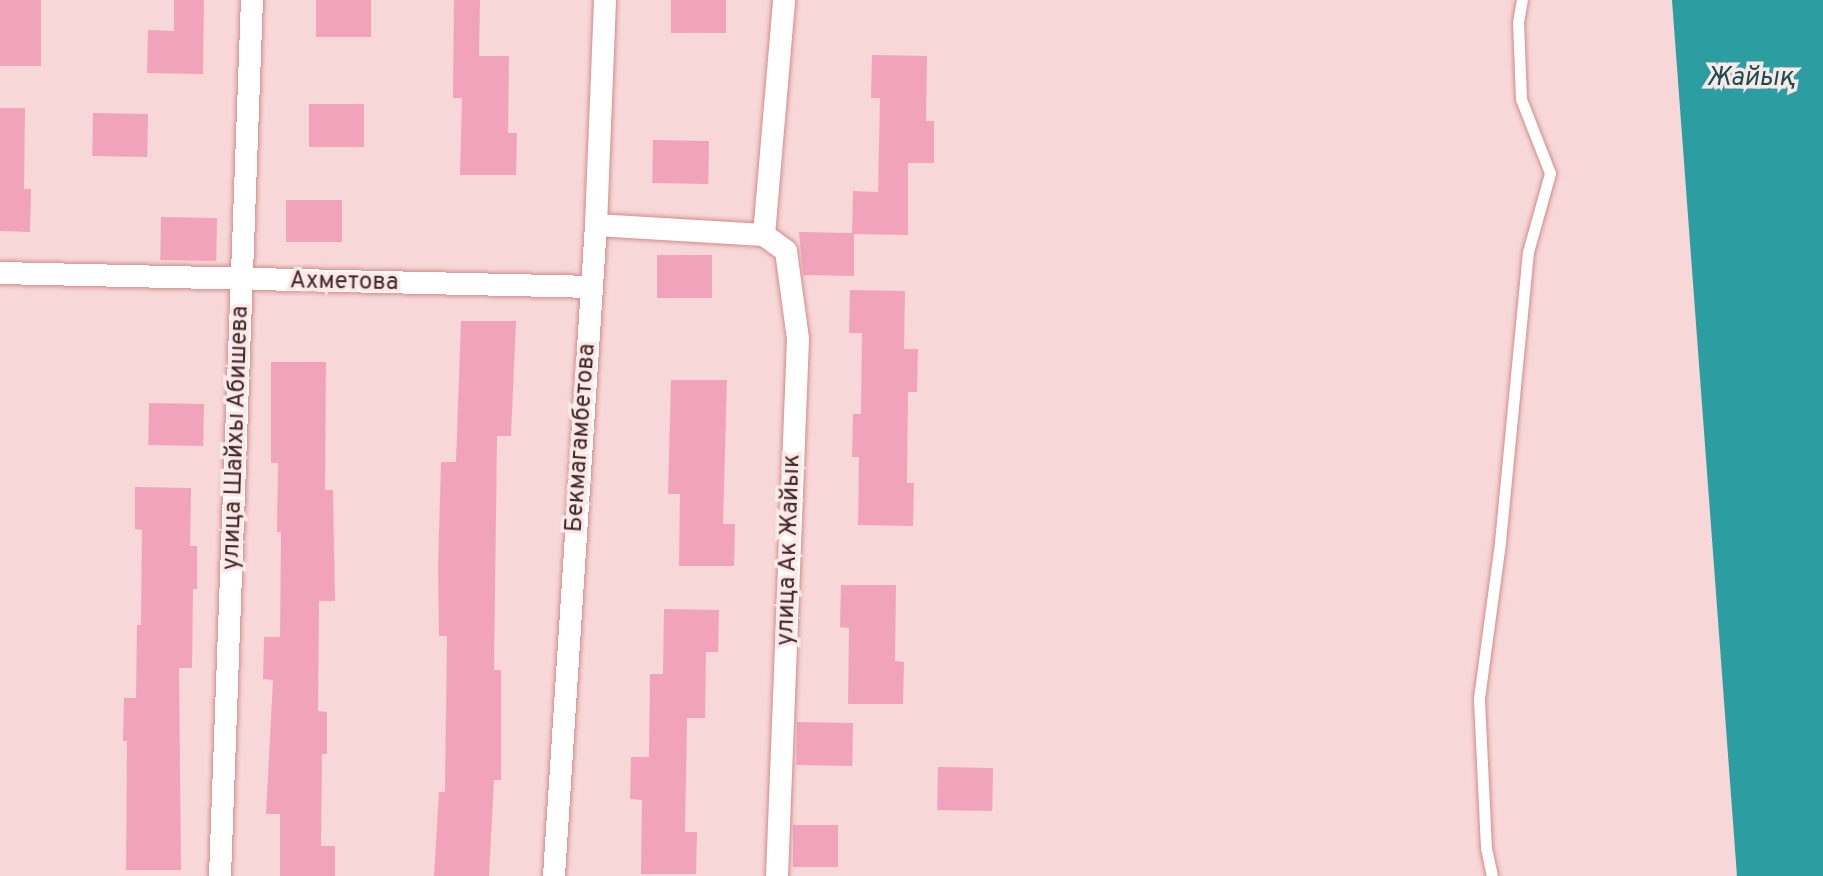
<!DOCTYPE html>
<html>
<head>
<meta charset="utf-8">
<style>
  body { margin:0 }
  #map { position:relative; width:1823px; height:876px; overflow:hidden; background:#f7d7d7; font-family:Overpass,sans-serif }
  div>[style] { position:absolute }
  .water>* { inset:0; background:#2c9da1 }
  .building>* { inset:0; background:#f1a3bc; transform-origin:0 0 }
  .roads { filter:drop-shadow(0 0 2px #d38b8c) drop-shadow(0 0 2px #d38b8c) }
  .lane>* { height:11px; margin:-5.5px; padding:0 5.5px; transform-origin:5.5px; border-radius:5.5px; background:#fff }
  .street>* { height:22px; margin:-11px; padding:0 11px; transform-origin:11px; border-radius:11px; background:#fff }
  span { translate:-50% -50%; white-space:nowrap; text-align:center; line-height:1.15; -webkit-text-stroke:7px #f9e9e8; paint-order:stroke }
  .street-label { font-size:24px; color:#442727 }
  .water-label { font-size:26px; color:#1c4b4d; font-style:italic }
</style>
</head>
<body>
<div id="map">
  <div class="water">
    <i style="clip-path:polygon(1672px 0,1823px 0,1823px 876px,1737px 876px)"></i>
  </div>
  <div class="building">
    <i style="left:0;top:0;width:41px;height:66px"></i>
    <i style="clip-path:polygon(174px 0,204px 0,203px 74px,147px 73px,148px 30px,174px 31px)"></i>
    <i style="left:316px;top:0;width:55px;height:37px"></i>
    <i style="clip-path:polygon(454px 0,480px 0,479px 56px,509px 56px,508px 133px,517px 133px,516px 175px,460px 175px,462px 98px,453px 98px)"></i>
    <i style="left:671px;top:0;width:55px;height:33px"></i>
    <i style="clip-path:polygon(872px 55px,927px 56px,926px 121px,934px 121px,934px 163px,908px 163px,908px 235px,854px 234px,854px 276px,803px 275px,799px 232px,852px 233px,853px 191px,878px 192px,880px 98px,871px 98px)"></i>
    <i style="left:309px;top:104px;width:55px;height:43px"></i>
    <i style="clip-path:polygon(0 108px,25px 108px,24px 189px,31px 189px,30px 232px,0 231px)"></i>
    <i style="left:93px;top:113px;width:55px;height:43px;rotate:1deg"></i>
    <i style="left:653px;top:140px;width:56px;height:43px;rotate:1deg"></i>
    <i style="left:286px;top:200px;width:56px;height:42px"></i>
    <i style="left:161px;top:217px;width:56px;height:43px;rotate:1deg"></i>
    <i style="left:657px;top:255px;width:55px;height:43px"></i>
    <i style="clip-path:polygon(850px 290px,905px 291px,904px 349px,918px 349px,917px 392px,908px 392px,907px 483px,914px 483px,913px 526px,858px 525px,859px 457px,852px 457px,853px 414px,861px 414px,862px 333px,849px 333px)"></i>
    <i style="clip-path:polygon(461px 321px,516px 321px,511px 436px,497px 436px,494px 670px,501px 670px,501px 780px,494px 780px,489px 876px,434px 876px,439px 792px,445px 792px,447px 636px,439px 636px,438px 568px,441px 462px,456px 462px)"></i>
    <i style="clip-path:polygon(271px 362px,326px 362px,325px 490px,333px 490px,335px 601px,319px 601px,318px 711px,327px 712px,327px 754px,322px 754px,321px 846px,335px 846px,335px 876px,280px 876px,280px 814px,266px 814px,273px 680px,263px 679px,264px 637px,280px 637px,281px 532px,277px 532px,278px 463px,271px 463px)"></i>
    <i style="clip-path:polygon(671px 380px,727px 380px,723px 524px,735px 524px,734px 566px,679px 566px,680px 494px,668px 494px)"></i>
    <i style="left:149px;top:403px;width:55px;height:42px;rotate:1deg"></i>
    <i style="clip-path:polygon(135px 487px,191px 488px,190px 546px,197px 546px,197px 589px,193px 589px,192px 668px,179px 668px,181px 870px,126px 870px,127px 741px,123px 741px,124px 698px,136px 698px,137px 625px,141px 625px,142px 530px,135px 529px)"></i>
    <i style="clip-path:polygon(841px 585px,896px 585px,895px 661px,904px 662px,903px 704px,848px 704px,849px 628px,840px 627px)"></i>
    <i style="clip-path:polygon(664px 609px,719px 610px,718px 652px,706px 652px,705px 718px,687px 718px,685px 832px,697px 832px,696px 874px,641px 874px,642px 800px,630px 799px,631px 757px,649px 757px,650px 674px,663px 674px)"></i>
    <i style="left:797px;top:722px;width:56px;height:43px;rotate:1deg"></i>
    <i style="left:938px;top:767px;width:55px;height:43px;rotate:1deg"></i>
    <i style="left:793px;top:825px;width:45px;height:42px"></i>
  </div>
  <div class="roads">
    <div class="lane">
      <i style="left:1492px;top:876px;width:29px;rotate:-102deg"></i>
      <i style="left:1486px;top:848px;width:150px;rotate:-92.7deg"></i>
      <i style="left:1479px;top:698px;width:157px;rotate:-82.3deg"></i>
      <i style="left:1500px;top:542px;width:291px;rotate:-84.5deg"></i>
      <i style="left:1528px;top:252px;width:82px;rotate:-74.4deg"></i>
      <i style="left:1550px;top:173px;width:79px;rotate:-111.4deg"></i>
      <i style="left:1521px;top:99px;width:77px;rotate:-92.2deg"></i>
      <i style="left:1518px;top:22px;width:22px;rotate:-80deg"></i>
    </div>
    <div class="street">
      <i style="left:596px;top:225px;width:168px;rotate:3.4deg"></i>
      <i style="left:764px;top:235px;width:27px;rotate:36deg"></i>
      <i style="left:786px;top:251px;width:89px;rotate:82.2deg"></i>
      <i style="left:798px;top:339px;width:537px;rotate:92.24deg"></i>
      <i style="left:764px;top:235px;width:236px;rotate:-85.1deg"></i>
      <i style="left:0;top:273px;width:592px;rotate:1.35deg"></i>
      <i style="left:220px;top:876px;width:877px;rotate:-87.91deg"></i>
      <i style="left:554px;top:876px;width:652px;rotate:-86.31deg"></i>
      <i style="left:596px;top:225px;width:225px;rotate:-87.7deg"></i>
    </div>
  </div>
  <div class="street-label">
    <span style="left:344px;top:283px;rotate:1deg">Ахметова</span>
    <span style="left:237px;top:438px;rotate:-88deg">улица Шайхы Абишева</span>
    <span style="left:582px;top:438px;rotate:-86deg">Бекмагамбетова</span>
    <span style="left:790px;top:550px;rotate:-88deg">улица Ак Жайык</span>
  </div>
  <div class="water-label">
    <span style="left:1751px;top:79px">Жайық</span>
  </div>
</div>
</body>
</html>
